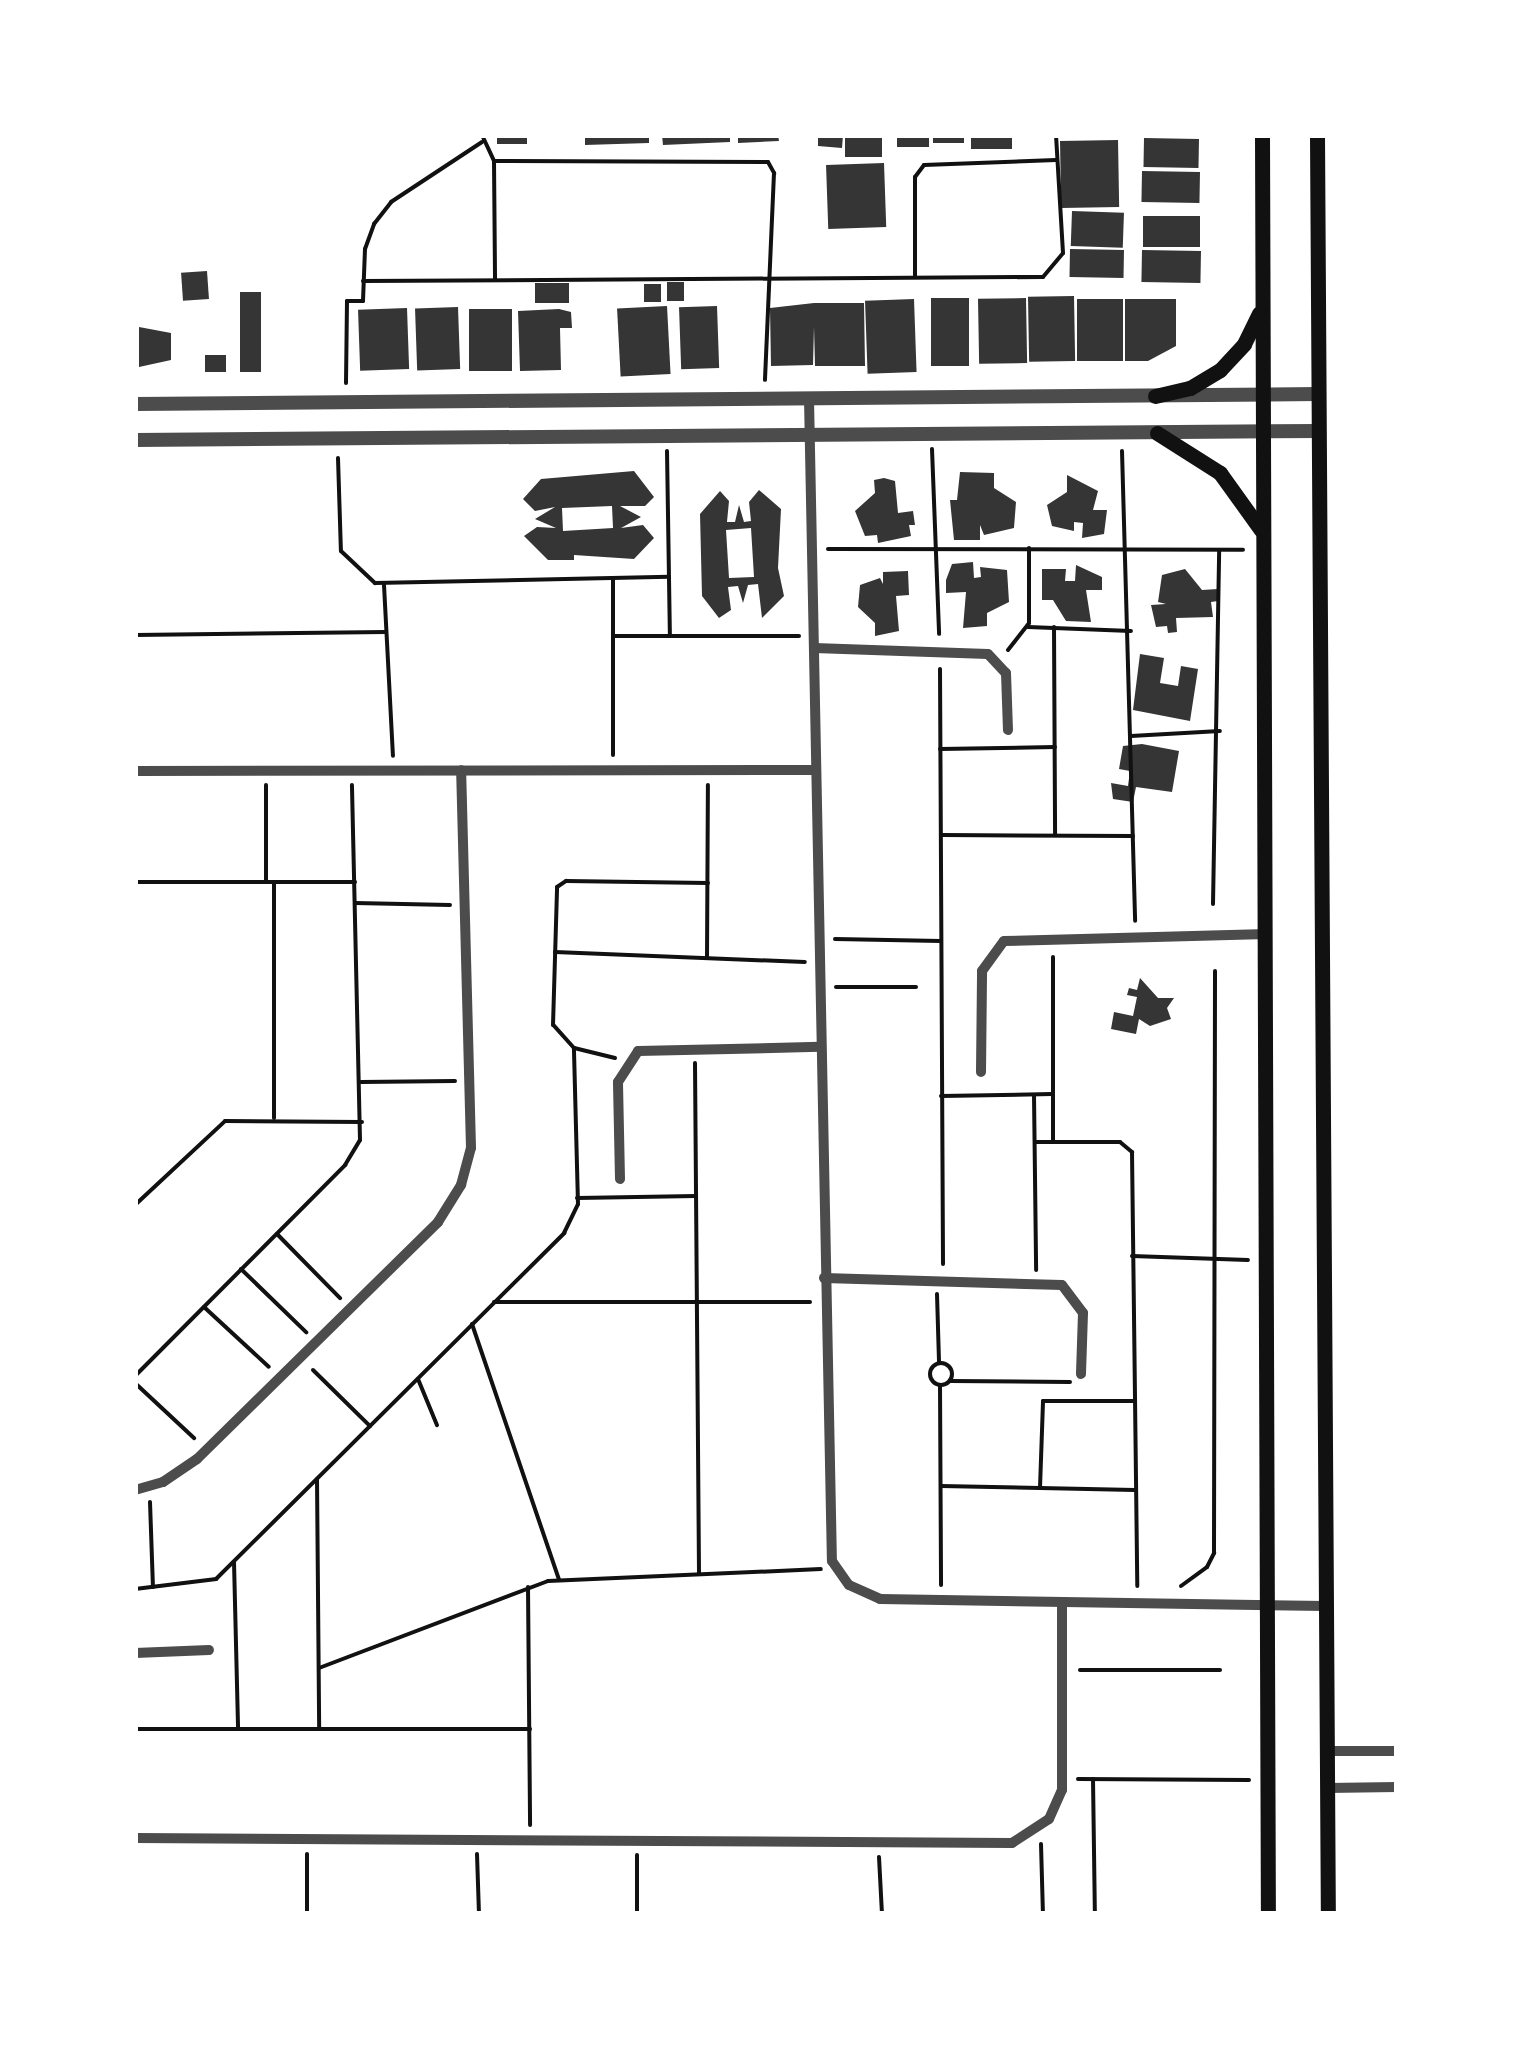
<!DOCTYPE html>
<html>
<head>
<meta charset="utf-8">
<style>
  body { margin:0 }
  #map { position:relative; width:1532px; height:2049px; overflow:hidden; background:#fff; font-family:Figtree,sans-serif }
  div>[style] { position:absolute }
  .building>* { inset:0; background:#353535; transform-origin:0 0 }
  .path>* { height:4px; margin:-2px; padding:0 2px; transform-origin:2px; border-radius:2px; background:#111 }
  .path>.ring { margin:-2px; padding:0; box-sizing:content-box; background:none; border:4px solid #111; border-radius:50% }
  .minor>* { height:10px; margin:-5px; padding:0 5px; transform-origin:5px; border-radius:5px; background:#4c4c4c }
  .tertiary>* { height:14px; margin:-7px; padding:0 7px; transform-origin:7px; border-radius:7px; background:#4c4c4c }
  .secondary>* { height:15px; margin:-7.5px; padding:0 7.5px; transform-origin:7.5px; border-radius:7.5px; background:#111 }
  span { translate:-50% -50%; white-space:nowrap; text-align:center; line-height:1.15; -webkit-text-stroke:10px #fff; paint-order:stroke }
  .frame { position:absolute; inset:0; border:138px solid #fff; pointer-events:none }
</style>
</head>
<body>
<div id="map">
  <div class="building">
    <i style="left:497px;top:135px;width:30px;height:9px"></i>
    <i style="clip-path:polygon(585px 135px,649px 135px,649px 143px,585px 145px)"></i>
    <i style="clip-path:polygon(662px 135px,730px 135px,730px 142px,663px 145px)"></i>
    <i style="clip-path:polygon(738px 135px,778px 135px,779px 141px,738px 143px)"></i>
    <i style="clip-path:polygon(818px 135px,843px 135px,842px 148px,818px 146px)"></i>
    <i style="left:845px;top:135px;width:37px;height:22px"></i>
    <i style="left:897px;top:135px;width:32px;height:12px"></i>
    <i style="left:933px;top:135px;width:31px;height:8px"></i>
    <i style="left:971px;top:135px;width:41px;height:14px"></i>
    <i style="left:1144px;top:138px;width:55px;height:29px;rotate:1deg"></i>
    <i style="left:1118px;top:140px;width:67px;height:58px;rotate:89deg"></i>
    <i style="left:884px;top:163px;width:64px;height:58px;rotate:88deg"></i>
    <i style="left:1142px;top:171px;width:58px;height:31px;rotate:1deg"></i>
    <i style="left:1072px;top:211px;width:52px;height:35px;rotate:2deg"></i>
    <i style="left:1200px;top:216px;width:31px;height:57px;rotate:90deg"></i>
    <i style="left:1070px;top:249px;width:54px;height:28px;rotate:1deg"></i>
    <i style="left:1142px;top:250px;width:59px;height:32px;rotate:1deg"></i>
    <i style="left:207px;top:271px;width:28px;height:26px;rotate:86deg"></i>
    <i style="left:667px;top:282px;width:17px;height:19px"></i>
    <i style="left:535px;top:283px;width:34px;height:20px"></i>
    <i style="left:644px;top:284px;width:17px;height:18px"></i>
    <i style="left:240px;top:292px;width:21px;height:80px"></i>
    <i style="left:1074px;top:296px;width:65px;height:46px;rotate:89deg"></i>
    <i style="left:931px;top:298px;width:38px;height:68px"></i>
    <i style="left:1026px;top:298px;width:65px;height:48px;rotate:89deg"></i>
    <i style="left:914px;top:299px;width:73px;height:49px;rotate:88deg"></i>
    <i style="left:1077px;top:299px;width:46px;height:62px"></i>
    <i style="clip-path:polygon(1125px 299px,1176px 299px,1176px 346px,1148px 361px,1125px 361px)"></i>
    <i style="clip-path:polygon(814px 303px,864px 303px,865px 366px,815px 366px,814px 327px,813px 365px,771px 366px,770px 308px)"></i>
    <i style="left:667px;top:306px;width:68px;height:50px;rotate:87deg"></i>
    <i style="left:717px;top:306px;width:62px;height:38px;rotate:88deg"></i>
    <i style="left:458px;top:307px;width:62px;height:43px;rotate:88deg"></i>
    <i style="left:407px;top:308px;width:61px;height:49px;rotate:88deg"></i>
    <i style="left:469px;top:309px;width:43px;height:62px"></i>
    <i style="clip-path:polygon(559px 309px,571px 312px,572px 328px,560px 328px,561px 370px,520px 371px,518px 311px)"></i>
    <i style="clip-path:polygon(139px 327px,171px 333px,171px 360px,139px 367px)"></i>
    <i style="left:226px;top:355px;width:17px;height:21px;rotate:90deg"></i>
    <i style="clip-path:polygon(evenodd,634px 471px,654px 497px,645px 506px,620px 506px,641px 517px,621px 528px,643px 525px,654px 538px,634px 559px,574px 555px,574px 560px,548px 560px,524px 536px,537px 527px,556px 528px,535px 519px,555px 507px,535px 511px,523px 499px,541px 479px,634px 471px,612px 506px,613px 528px,563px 531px,562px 508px,612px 506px)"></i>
    <i style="clip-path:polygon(960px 472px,994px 473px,994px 488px,1016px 502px,1014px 528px,984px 535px,980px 525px,980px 540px,954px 540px,950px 500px,957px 500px)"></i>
    <i style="clip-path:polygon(1067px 475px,1098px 491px,1093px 510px,1107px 510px,1104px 534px,1082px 538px,1083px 523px,1074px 522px,1074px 531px,1052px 526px,1047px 505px,1067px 492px)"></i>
    <i style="clip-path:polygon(884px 478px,895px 481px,898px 513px,913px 511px,915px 525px,909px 525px,911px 536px,878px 543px,877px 535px,865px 536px,855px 511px,875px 493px,874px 480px)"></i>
    <i style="clip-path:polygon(evenodd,759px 490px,781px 509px,778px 568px,784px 596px,762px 618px,758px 584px,748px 585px,743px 603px,738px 586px,728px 587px,731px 610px,719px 618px,702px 596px,700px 514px,720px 491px,729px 501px,727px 522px,735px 522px,739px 505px,744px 522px,751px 521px,749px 502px,759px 490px,751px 528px,754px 577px,729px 578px,726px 530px,751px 528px)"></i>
    <i style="clip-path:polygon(973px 562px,974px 578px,981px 577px,980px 567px,1007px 570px,1009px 602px,987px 613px,987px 626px,963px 628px,966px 592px,946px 593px,946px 580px,952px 564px)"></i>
    <i style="clip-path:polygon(1076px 565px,1102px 577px,1102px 590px,1086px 590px,1091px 622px,1066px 621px,1053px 600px,1042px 600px,1042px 569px,1066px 569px,1065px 581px,1075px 581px)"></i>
    <i style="clip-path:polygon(1185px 569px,1202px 590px,1218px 589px,1218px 601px,1211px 602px,1213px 617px,1176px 618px,1177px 632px,1168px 633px,1167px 626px,1156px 627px,1151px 605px,1166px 604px,1158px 602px,1162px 575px)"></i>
    <i style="clip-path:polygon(908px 571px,909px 595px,896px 596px,899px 631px,875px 636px,875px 623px,858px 607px,860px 585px,880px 578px,883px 584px,883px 572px)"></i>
    <i style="clip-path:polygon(1140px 654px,1164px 658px,1160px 683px,1178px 686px,1181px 666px,1198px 669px,1190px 721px,1133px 710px)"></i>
    <i style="clip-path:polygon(1142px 744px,1179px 751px,1172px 792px,1136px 787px,1133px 802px,1113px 799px,1111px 783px,1128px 786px,1130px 771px,1119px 769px,1123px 746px)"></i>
    <i style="clip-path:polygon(1140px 978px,1158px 998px,1174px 998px,1167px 1008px,1171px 1019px,1150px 1026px,1139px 1019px,1136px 1034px,1111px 1029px,1114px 1012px,1133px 1016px,1137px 997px,1127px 995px,1129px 988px,1137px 990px)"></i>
  </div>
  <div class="path">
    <i style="left:482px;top:135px;width:29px;rotate:65deg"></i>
    <i style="left:494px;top:161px;width:119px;rotate:89.5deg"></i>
    <i style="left:494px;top:161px;width:274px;rotate:0.2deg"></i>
    <i style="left:768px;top:162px;width:13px;rotate:61deg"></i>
    <i style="left:774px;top:173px;width:207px;rotate:92.5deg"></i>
    <i style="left:915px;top:277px;width:100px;rotate:-90deg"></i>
    <i style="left:915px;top:177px;width:15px;rotate:-53deg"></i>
    <i style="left:924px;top:165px;width:132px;rotate:-2.2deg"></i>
    <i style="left:363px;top:281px;width:680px;rotate:-0.34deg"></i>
    <i style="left:1043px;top:277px;width:31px;rotate:-50deg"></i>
    <i style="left:1063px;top:253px;width:118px;rotate:-93.4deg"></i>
    <i style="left:346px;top:383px;width:82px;rotate:-89.3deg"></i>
    <i style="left:347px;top:301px;width:16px"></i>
    <i style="left:363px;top:301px;width:52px;rotate:-87.8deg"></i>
    <i style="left:365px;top:249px;width:27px;rotate:-70deg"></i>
    <i style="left:374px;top:224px;width:28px;rotate:-52deg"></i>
    <i style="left:391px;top:202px;width:109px;rotate:-33.4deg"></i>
    <i style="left:932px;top:449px;width:185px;rotate:87.8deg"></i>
    <i style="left:667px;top:451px;width:185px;rotate:89.1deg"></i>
    <i style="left:1122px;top:451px;width:470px;rotate:88.4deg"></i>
    <i style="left:338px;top:458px;width:93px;rotate:88.2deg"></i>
    <i style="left:341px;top:551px;width:47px;rotate:43.3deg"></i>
    <i style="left:375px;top:583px;width:294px;rotate:-1.2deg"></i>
    <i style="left:828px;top:549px;width:415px;rotate:0.1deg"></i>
    <i style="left:613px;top:580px;width:175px;rotate:90deg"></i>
    <i style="left:384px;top:585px;width:171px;rotate:87deg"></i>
    <i style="left:1028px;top:627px;width:103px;rotate:2.2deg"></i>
    <i style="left:1054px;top:627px;width:208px;rotate:89.7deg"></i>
    <i style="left:135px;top:635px;width:251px;rotate:-0.7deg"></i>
    <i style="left:613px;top:636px;width:186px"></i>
    <i style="left:1008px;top:650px;width:34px;rotate:-52deg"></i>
    <i style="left:1029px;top:623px;width:75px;rotate:-90deg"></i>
    <i style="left:940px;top:669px;width:595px;rotate:89.71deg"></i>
    <i style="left:1131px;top:736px;width:89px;rotate:-3.2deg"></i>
    <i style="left:940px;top:749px;width:115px;rotate:-1deg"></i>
    <i style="left:266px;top:785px;width:96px;rotate:90deg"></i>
    <i style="left:942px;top:835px;width:191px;rotate:0.3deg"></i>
    <i style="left:135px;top:882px;width:220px"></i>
    <i style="left:355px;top:903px;width:95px;rotate:1.2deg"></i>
    <i style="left:1213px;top:904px;width:354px;rotate:-89deg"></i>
    <i style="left:835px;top:939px;width:106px;rotate:1.1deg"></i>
    <i style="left:555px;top:952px;width:250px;rotate:2.3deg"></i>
    <i style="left:707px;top:958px;width:173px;rotate:-89.7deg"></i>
    <i style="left:836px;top:987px;width:80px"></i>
    <i style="left:615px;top:1058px;width:42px;rotate:-166.3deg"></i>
    <i style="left:574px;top:1048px;width:31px;rotate:-132deg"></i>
    <i style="left:553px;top:1025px;width:138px;rotate:-88.3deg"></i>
    <i style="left:557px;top:887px;width:11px;rotate:-34deg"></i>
    <i style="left:566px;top:881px;width:142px;rotate:0.8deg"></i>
    <i style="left:695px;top:1063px;width:510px;rotate:89.55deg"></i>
    <i style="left:361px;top:1082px;width:94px;rotate:-0.6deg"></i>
    <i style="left:1034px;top:1095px;width:175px;rotate:89.3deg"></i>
    <i style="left:941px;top:1096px;width:111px;rotate:-1deg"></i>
    <i style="left:274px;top:1118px;width:236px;rotate:-90deg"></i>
    <i style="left:1035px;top:1142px;width:85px"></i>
    <i style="left:1120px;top:1142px;width:16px;rotate:40deg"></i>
    <i style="left:1132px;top:1152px;width:434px;rotate:89.3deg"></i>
    <i style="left:1053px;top:1142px;width:185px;rotate:-90deg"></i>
    <i style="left:577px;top:1198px;width:119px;rotate:-1deg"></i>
    <i style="left:135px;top:1205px;width:123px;rotate:-43deg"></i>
    <i style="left:225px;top:1121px;width:137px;rotate:0.4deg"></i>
    <i style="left:277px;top:1234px;width:90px;rotate:45.5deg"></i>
    <i style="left:1132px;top:1256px;width:116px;rotate:2deg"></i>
    <i style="left:241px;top:1269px;width:91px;rotate:44.1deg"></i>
    <i style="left:937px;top:1294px;width:68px;rotate:88.3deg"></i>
    <i style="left:494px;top:1302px;width:316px"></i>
    <i style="left:204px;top:1307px;width:88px;rotate:42.7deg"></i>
    <i style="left:472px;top:1324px;width:269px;rotate:71.2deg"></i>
    <i class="ring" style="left:930px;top:1363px;width:18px;height:18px"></i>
    <i style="left:313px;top:1370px;width:80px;rotate:44.5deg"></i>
    <i style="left:135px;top:1376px;width:298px;rotate:-45.1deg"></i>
    <i style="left:345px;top:1165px;width:29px;rotate:-59deg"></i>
    <i style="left:360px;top:1140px;width:355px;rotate:-91.3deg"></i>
    <i style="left:418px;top:1379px;width:50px;rotate:67.6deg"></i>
    <i style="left:950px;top:1381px;width:120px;rotate:0.5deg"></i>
    <i style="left:135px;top:1383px;width:81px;rotate:43deg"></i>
    <i style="left:940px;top:1385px;width:200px;rotate:89.7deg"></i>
    <i style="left:317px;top:1479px;width:250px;rotate:89.5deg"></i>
    <i style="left:941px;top:1486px;width:194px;rotate:1.2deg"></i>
    <i style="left:1040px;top:1488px;width:87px;rotate:-88deg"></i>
    <i style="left:1043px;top:1401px;width:91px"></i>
    <i style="left:150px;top:1502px;width:85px;rotate:88deg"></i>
    <i style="left:234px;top:1562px;width:165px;rotate:88.6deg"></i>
    <i style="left:1181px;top:1586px;width:32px;rotate:-36deg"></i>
    <i style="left:1207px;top:1567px;width:16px;rotate:-63deg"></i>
    <i style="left:1214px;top:1553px;width:582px;rotate:-89.9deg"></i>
    <i style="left:528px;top:1587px;width:238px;rotate:89.5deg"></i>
    <i style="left:135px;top:1589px;width:82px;rotate:-7deg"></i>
    <i style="left:216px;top:1579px;width:491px;rotate:-44.8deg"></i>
    <i style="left:564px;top:1233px;width:32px;rotate:-64deg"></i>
    <i style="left:578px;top:1204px;width:156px;rotate:-91.5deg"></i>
    <i style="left:319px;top:1668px;width:245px;rotate:-20.8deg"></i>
    <i style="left:548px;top:1581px;width:273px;rotate:-2.5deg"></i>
    <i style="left:1080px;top:1670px;width:140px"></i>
    <i style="left:135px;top:1729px;width:395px"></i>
    <i style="left:1078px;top:1779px;width:171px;rotate:0.3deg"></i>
    <i style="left:1093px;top:1779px;width:135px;rotate:89.2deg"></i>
    <i style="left:1041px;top:1844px;width:70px;rotate:88.4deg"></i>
    <i style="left:307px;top:1854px;width:60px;rotate:90deg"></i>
    <i style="left:477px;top:1854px;width:60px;rotate:88.1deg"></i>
    <i style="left:637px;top:1855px;width:59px;rotate:90deg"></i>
    <i style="left:879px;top:1857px;width:57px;rotate:87deg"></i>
  </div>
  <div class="minor">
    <i style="left:809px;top:399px;width:1162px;rotate:88.87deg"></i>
    <i style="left:832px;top:1561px;width:29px;rotate:55deg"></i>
    <i style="left:849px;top:1585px;width:34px;rotate:24deg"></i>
    <i style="left:880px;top:1599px;width:445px;rotate:0.9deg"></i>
    <i style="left:814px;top:648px;width:174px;rotate:2deg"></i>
    <i style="left:988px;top:654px;width:26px;rotate:47deg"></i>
    <i style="left:1006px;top:673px;width:57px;rotate:88deg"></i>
    <i style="left:135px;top:771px;width:680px;rotate:-0.08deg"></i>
    <i style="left:981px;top:1072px;width:101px;rotate:-89.4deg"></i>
    <i style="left:982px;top:971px;width:37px;rotate:-54deg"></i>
    <i style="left:1004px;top:941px;width:263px;rotate:-1.5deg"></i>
    <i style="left:620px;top:1179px;width:97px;rotate:-91.2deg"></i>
    <i style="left:618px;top:1082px;width:37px;rotate:-57deg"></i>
    <i style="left:638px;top:1051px;width:182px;rotate:-1.3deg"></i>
    <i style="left:824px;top:1278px;width:238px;rotate:1.7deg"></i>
    <i style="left:1062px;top:1285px;width:35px;rotate:53deg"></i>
    <i style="left:1083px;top:1313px;width:61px;rotate:91.9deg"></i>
    <i style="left:135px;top:1490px;width:29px;rotate:-16deg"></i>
    <i style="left:163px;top:1482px;width:41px;rotate:-34.1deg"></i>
    <i style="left:197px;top:1459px;width:338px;rotate:-44.5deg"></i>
    <i style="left:438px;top:1222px;width:44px;rotate:-58.1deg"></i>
    <i style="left:461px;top:1185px;width:38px;rotate:-75deg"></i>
    <i style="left:471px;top:1148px;width:378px;rotate:-91.5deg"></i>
    <i style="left:135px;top:1653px;width:74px;rotate:-2.3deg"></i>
    <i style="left:1326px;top:1751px;width:71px"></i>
    <i style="left:1327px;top:1788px;width:70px;rotate:-0.8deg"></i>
    <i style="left:135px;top:1838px;width:877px;rotate:0.33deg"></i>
    <i style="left:1012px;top:1843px;width:44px;rotate:-33deg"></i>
    <i style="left:1049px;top:1819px;width:32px;rotate:-66deg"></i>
    <i style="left:1062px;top:1790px;width:188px;rotate:-90deg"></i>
  </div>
  <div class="tertiary">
    <i style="left:135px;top:404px;width:1183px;rotate:-0.48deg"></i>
    <i style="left:135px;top:440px;width:1183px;rotate:-0.44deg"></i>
  </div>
  <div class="secondary">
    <i style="left:1262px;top:135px;width:1779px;rotate:89.81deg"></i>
    <i style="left:1317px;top:135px;width:1779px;rotate:89.65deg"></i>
    <i style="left:1155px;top:396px;width:36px;rotate:-13deg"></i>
    <i style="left:1190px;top:388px;width:35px;rotate:-31deg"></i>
    <i style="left:1220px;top:370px;width:35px;rotate:-47deg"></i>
    <i style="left:1244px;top:344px;width:34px;rotate:-64deg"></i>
    <i style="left:1157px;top:433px;width:75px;rotate:32.4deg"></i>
    <i style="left:1220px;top:473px;width:70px;rotate:54.3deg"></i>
  </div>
  <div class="frame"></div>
</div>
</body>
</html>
